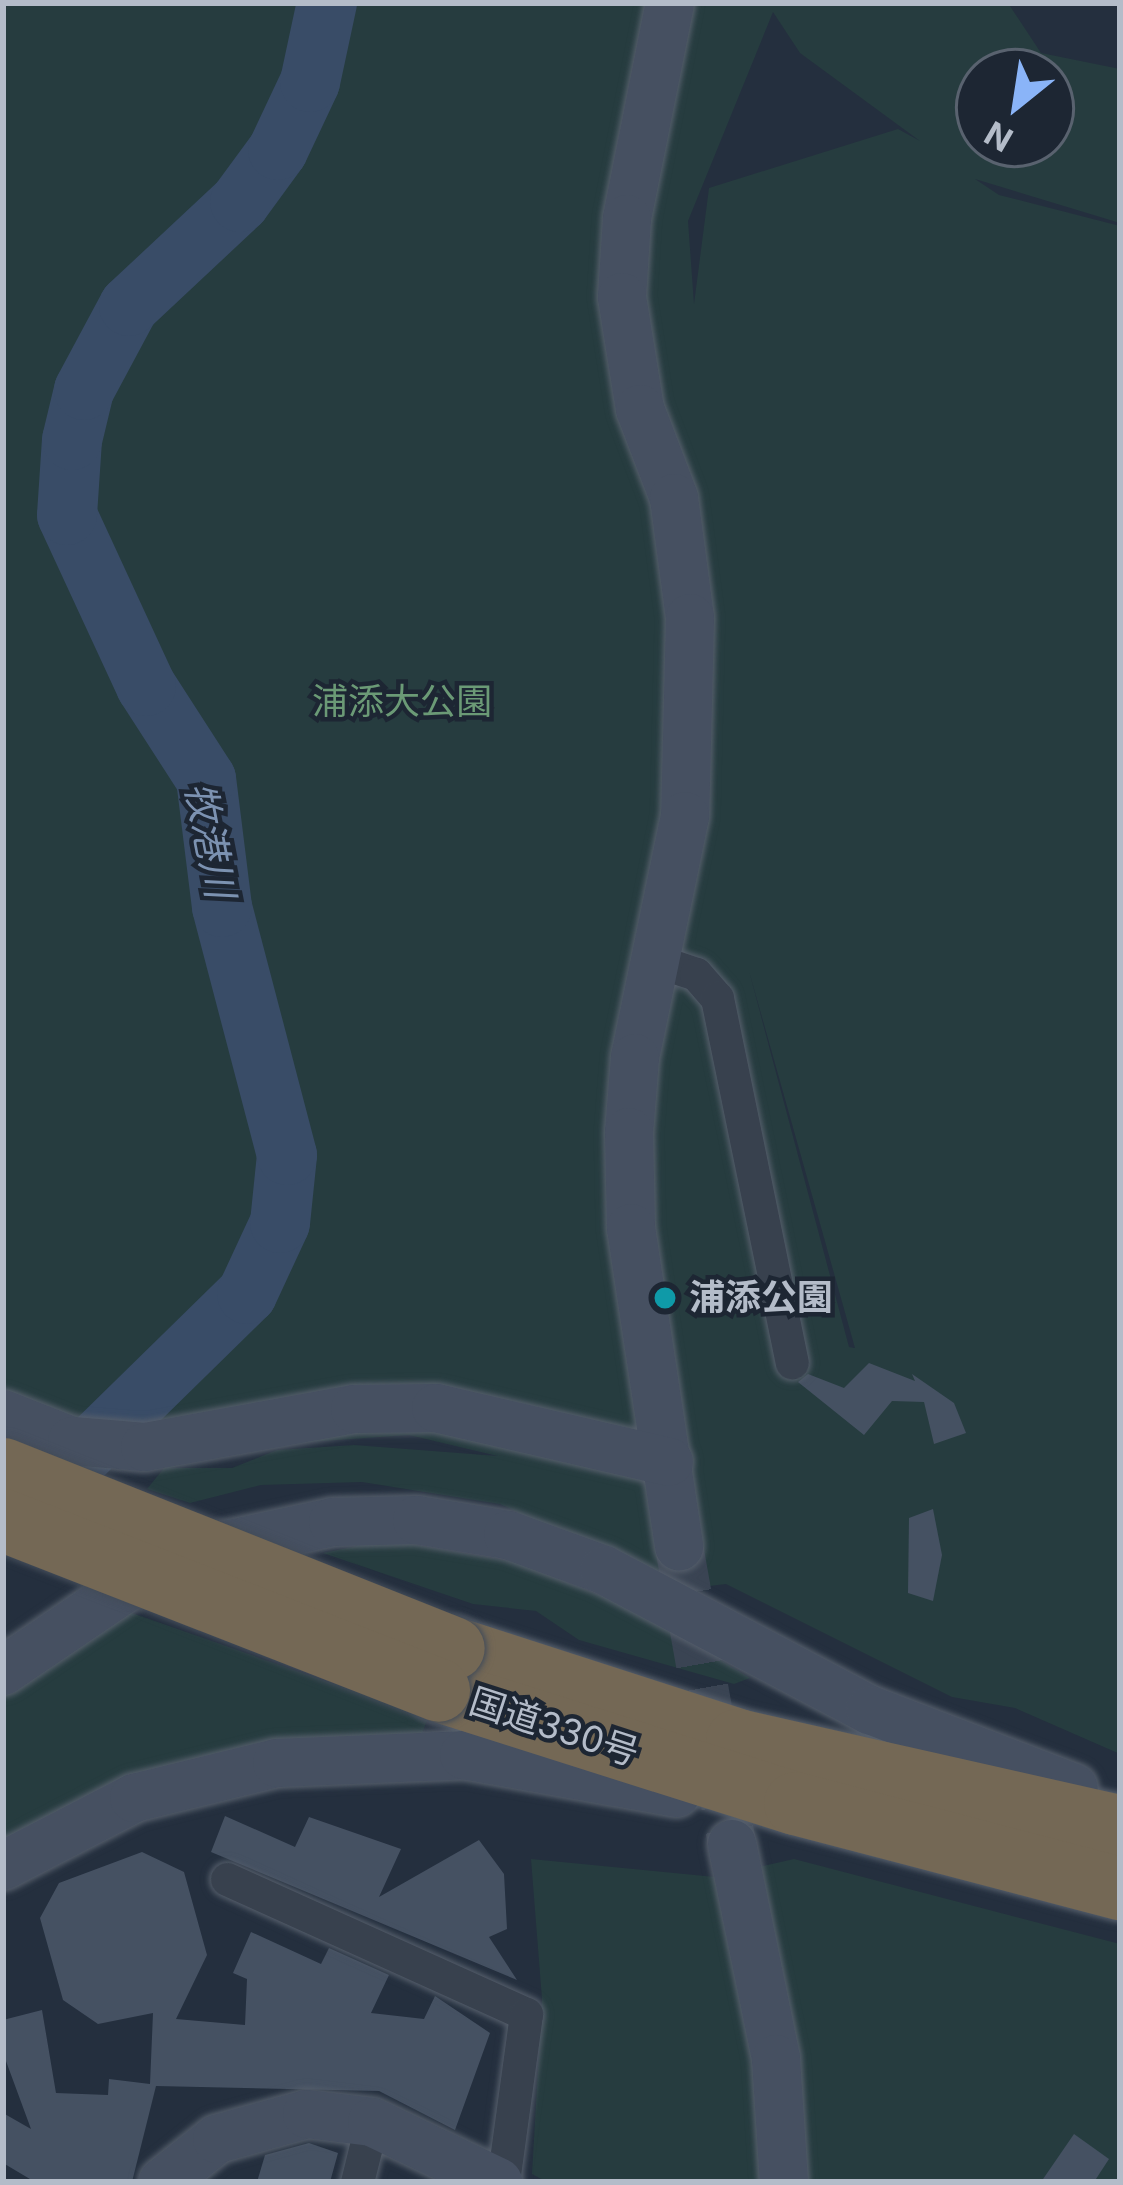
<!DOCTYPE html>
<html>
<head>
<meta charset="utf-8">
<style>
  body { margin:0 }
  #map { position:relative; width:1123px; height:2185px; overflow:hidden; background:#242f3e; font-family:Inter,"Noto Sans JP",sans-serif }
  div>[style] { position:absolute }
  .green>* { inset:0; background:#263c3f }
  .river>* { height:60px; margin:-30px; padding:0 30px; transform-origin:30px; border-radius:30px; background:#394c67 }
  .building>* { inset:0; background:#455162 }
  .secondary-tunnel>* { height:48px; margin-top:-24px; transform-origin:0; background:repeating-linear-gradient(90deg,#3a4453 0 48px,transparent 0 72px) }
  .roads { filter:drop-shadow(0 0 3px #565f6c) drop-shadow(0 0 3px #565f6c) }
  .street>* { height:33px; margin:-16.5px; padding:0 16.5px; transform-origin:16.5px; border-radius:16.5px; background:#38414e }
  .secondary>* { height:48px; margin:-24px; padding:0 24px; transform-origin:24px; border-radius:24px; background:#465061 }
  .highway>* { height:63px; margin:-31.5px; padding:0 31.5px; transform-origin:31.5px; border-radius:31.5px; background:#746855 }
  .bridges { filter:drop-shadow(0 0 3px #434c59) drop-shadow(0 0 3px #434c59) }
  .highway-bridge>* { height:63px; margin:-31.5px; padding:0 31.5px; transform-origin:31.5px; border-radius:31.5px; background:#746855 }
  .dots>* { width:33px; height:33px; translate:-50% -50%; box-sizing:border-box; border:6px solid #1d2633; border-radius:50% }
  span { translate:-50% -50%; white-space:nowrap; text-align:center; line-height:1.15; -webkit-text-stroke:9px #1d2633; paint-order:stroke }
  .park-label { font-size:36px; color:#6b9a76 }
  .poi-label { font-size:36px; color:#b4bcc9; font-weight:700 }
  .left { translate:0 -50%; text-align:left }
  .street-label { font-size:36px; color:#b4bcc9 }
  .water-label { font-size:39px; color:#7c92b1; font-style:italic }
  .frame { position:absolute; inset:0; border:6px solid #b4bcc9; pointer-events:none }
  .north { position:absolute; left:955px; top:48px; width:120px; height:120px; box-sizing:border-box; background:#1d2633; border:3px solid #59626f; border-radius:50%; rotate:210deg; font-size:33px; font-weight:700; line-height:48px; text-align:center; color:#b4bcc9 }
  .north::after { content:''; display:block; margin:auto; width:42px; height:54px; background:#8ab4f8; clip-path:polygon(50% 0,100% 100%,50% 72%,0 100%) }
</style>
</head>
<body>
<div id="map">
  <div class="green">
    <i style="clip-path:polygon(evenodd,3px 3px,1008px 3px,1041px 53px,1120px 69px,1120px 223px,975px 179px,999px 195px,1120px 226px,1120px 1754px,1015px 1708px,952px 1697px,726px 1584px,684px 1589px,500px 1504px,362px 1482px,261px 1485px,190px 1503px,147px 1489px,164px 1468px,66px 1460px,3px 1431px,3px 3px,773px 12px,800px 53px,920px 141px,898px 129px,709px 188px,694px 304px,688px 221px,773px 12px,3px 3px,979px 72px,1051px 72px,1051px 144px,979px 144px,979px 72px,3px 3px,749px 971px,855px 1348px,854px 1348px,849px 1347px,749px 971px,3px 3px,409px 1435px,498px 1456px,354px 1445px,277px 1450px,232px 1468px,170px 1468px,250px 1446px,409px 1435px)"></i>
    <i style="clip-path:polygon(386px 1540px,515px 1562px,642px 1612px,750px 1678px,734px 1684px,579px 1640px,536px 1611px,473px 1604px,323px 1553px)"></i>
    <i style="clip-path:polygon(129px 1612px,428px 1717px,421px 1737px,3px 1845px,3px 1695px)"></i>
    <i style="clip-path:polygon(531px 1859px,715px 1877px,794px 1859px,1120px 1944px,1120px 2182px,547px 2182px,532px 2174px,542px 1999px)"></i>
  </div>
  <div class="river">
    <i style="left:62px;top:1475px;width:259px;rotate:-44.4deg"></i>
    <i style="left:247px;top:1294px;width:78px;rotate:-65.1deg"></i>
    <i style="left:280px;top:1223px;width:68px;rotate:-84.1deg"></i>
    <i style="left:287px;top:1155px;width:256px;rotate:-104.7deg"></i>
    <i style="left:222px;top:907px;width:129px;rotate:-97.1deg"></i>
    <i style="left:206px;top:779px;width:111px;rotate:-122.8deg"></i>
    <i style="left:146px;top:686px;width:188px;rotate:-114.8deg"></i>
    <i style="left:67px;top:515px;width:75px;rotate:-86.2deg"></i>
    <i style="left:72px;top:440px;width:51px;rotate:-76.5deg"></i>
    <i style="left:84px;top:390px;width:95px;rotate:-61.8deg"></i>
    <i style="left:129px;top:306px;width:152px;rotate:-43.1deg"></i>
    <i style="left:240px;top:202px;width:64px;rotate:-53.8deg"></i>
    <i style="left:278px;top:150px;width:75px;rotate:-64.8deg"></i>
    <i style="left:310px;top:82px;width:81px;rotate:-77.9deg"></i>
  </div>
  <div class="building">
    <i style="clip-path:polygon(869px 1363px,915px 1381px,912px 1374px,954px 1403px,966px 1433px,934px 1444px,924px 1402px,892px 1401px,864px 1435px,798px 1382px,808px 1374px,844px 1388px)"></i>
    <i style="clip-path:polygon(933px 1509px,942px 1555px,933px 1601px,908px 1593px,909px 1518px)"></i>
    <i style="clip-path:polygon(225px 1816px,295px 1847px,309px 1817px,401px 1849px,379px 1897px,479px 1840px,504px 1874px,507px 1929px,489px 1937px,517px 1980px,211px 1852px)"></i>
    <i style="clip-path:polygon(142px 1852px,184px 1872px,207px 1955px,176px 2019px,245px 2025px,247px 1979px,233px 1973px,251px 1932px,321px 1964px,329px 1948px,389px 1975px,371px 2013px,424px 2019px,435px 1996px,490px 2033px,455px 2130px,379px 2091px,156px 2086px,132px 2182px,35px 2182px,3px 2163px,3px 2113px,31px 2129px,3px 2053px,3px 2020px,42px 2010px,56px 2093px,108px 2095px,109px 2079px,150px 2084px,153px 2013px,98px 2024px,63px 2000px,40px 1918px,59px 1883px)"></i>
    <i style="clip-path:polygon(1074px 2134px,1109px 2159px,1094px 2182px,1041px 2182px)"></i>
    <i style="clip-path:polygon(309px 2143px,338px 2153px,330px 2182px,257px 2182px,265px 2155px)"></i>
  </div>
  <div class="secondary-tunnel">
    <i style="left:679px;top:1546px;width:303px;rotate:79.9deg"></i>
  </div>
  <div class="roads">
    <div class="street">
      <i style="left:654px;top:960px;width:44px;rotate:18.4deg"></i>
      <i style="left:696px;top:974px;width:32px;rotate:49deg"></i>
      <i style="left:717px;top:998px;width:372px;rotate:78.4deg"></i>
      <i style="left:227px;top:1879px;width:328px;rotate:24.3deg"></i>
      <i style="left:526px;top:2014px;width:170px;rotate:97.8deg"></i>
      <i style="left:357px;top:2182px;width:62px;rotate:-76deg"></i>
    </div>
    <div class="secondary">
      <i style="left:670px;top:3px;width:220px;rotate:101.3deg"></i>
      <i style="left:627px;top:219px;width:78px;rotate:93.7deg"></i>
      <i style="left:622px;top:297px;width:113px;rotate:80.9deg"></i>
      <i style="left:640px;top:409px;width:95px;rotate:69.1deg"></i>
      <i style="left:674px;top:498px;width:121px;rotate:82.4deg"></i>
      <i style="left:690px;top:618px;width:198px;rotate:91.4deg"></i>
      <i style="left:685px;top:816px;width:247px;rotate:101.7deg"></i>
      <i style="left:635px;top:1058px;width:74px;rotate:94.6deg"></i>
      <i style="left:629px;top:1132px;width:96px;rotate:88.8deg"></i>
      <i style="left:631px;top:1228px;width:322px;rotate:81.4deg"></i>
      <i style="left:3px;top:1414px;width:74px;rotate:21.4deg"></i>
      <i style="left:72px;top:1441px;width:73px;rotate:4.7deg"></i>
      <i style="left:145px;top:1447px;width:213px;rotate:-10.3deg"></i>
      <i style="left:355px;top:1409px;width:81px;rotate:-0.7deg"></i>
      <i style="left:436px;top:1408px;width:239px;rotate:13deg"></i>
      <i style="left:3px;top:1671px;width:148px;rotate:-34.2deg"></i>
      <i style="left:125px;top:1588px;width:110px;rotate:-23.1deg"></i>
      <i style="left:226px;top:1545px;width:109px;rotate:-12.1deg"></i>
      <i style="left:333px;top:1522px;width:84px;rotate:-1.4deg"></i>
      <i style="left:417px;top:1520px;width:92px;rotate:9.4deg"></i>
      <i style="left:508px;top:1535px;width:102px;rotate:20deg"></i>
      <i style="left:604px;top:1570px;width:301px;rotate:27.8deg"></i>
      <i style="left:870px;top:1710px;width:218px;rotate:20.9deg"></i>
      <i style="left:732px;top:1844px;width:219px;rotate:78.4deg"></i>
      <i style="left:776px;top:2059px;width:123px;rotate:86.3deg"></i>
      <i style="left:3px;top:1866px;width:148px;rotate:-27.4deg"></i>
      <i style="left:134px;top:1798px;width:147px;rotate:-13.8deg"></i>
      <i style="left:277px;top:1763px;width:187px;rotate:-2.4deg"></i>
      <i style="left:464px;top:1755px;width:216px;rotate:10.1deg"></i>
      <i style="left:163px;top:2182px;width:69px;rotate:-38.5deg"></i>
      <i style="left:217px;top:2139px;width:93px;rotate:-15.5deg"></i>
      <i style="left:307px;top:2114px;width:65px;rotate:7deg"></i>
      <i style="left:372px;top:2122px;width:140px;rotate:25.5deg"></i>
    </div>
    <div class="highway">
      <i style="left:453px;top:1648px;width:299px;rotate:17.9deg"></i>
      <i style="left:737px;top:1740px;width:393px;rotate:12.7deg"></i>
      <i style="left:438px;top:1690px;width:374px;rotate:17.6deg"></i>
      <i style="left:795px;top:1803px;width:336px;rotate:14.7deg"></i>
    </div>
  </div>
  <div class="bridges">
    <div class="highway-bridge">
      <i style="left:3px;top:1469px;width:484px;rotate:21.7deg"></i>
      <i style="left:3px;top:1520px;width:467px;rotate:21.3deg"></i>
    </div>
  </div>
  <div class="dots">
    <i style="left:665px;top:1298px;background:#0f9aa8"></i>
  </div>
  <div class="park-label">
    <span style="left:402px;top:702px">浦添大公園</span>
  </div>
  <div class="poi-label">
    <span class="left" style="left:689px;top:1298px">浦添公園</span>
  </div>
  <div class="street-label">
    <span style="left:554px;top:1727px;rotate:18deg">国道330号</span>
  </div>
  <div class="water-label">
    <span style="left:210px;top:840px;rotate:79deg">牧港川</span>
  </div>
  <div class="frame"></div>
  <div class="north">N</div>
</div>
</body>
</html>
